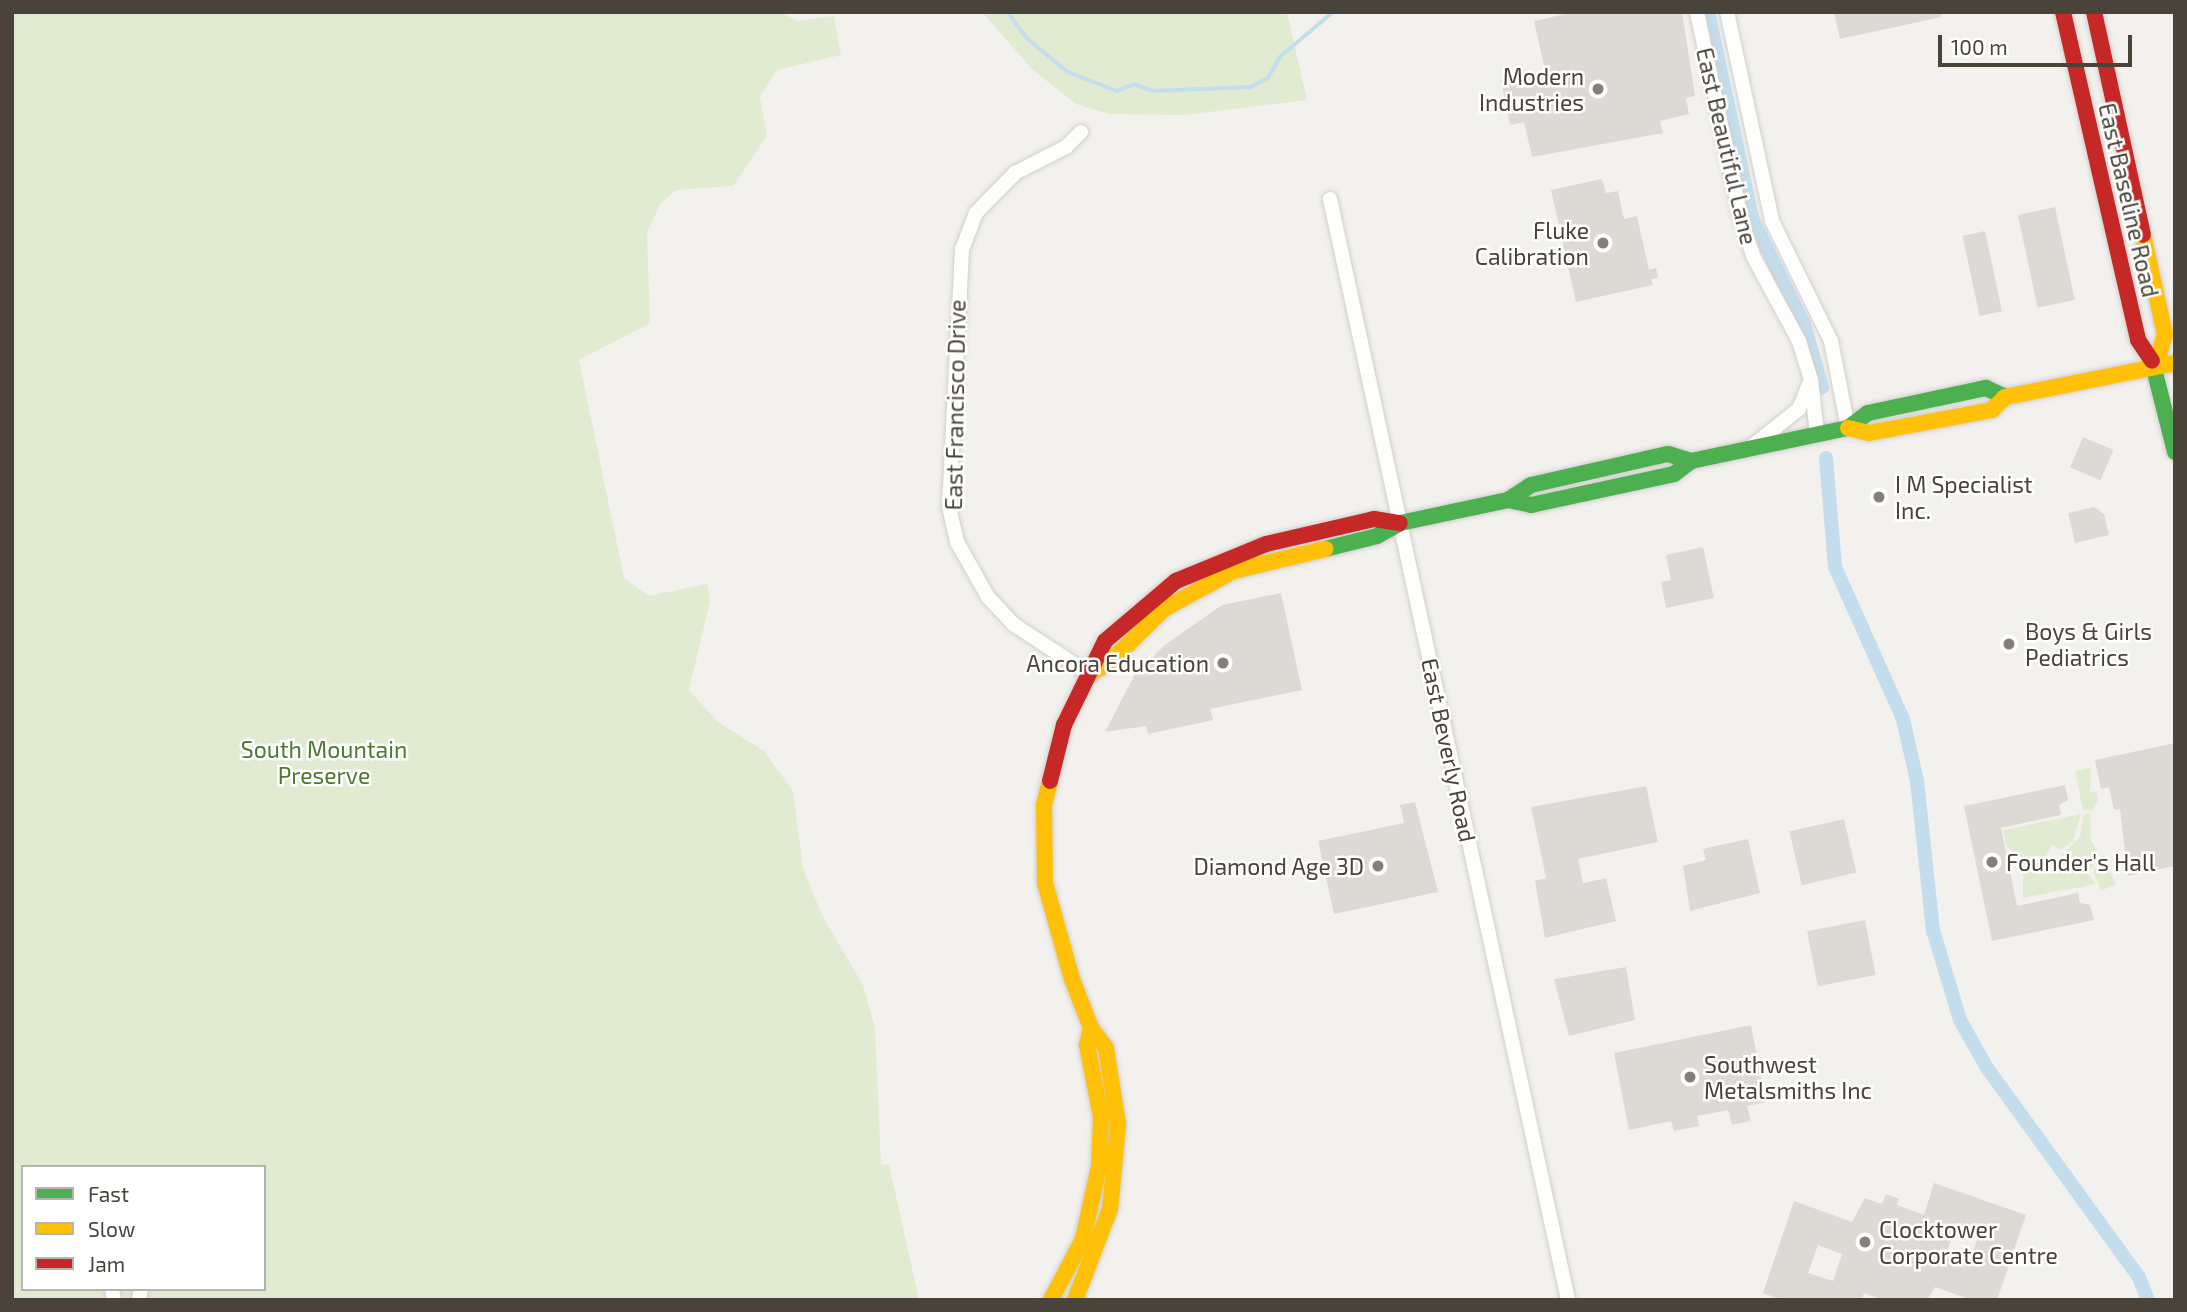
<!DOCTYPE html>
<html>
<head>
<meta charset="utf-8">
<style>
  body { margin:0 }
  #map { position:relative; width:2187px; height:1312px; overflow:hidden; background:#f3f1ee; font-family:"Exo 2",sans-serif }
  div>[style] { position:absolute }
  .green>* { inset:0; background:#e1ebd1 }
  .stream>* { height:3.5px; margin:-1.75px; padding:0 1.75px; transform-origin:1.75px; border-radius:1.75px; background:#c3dded }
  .canal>* { height:14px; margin:-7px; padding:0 7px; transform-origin:7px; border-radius:7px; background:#c3dded }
  .building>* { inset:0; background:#dddad6; transform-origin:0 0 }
  .roads { filter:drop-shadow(0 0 2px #d1cfcc) drop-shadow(0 0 2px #d1cfcc) }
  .street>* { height:14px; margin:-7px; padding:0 7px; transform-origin:7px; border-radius:7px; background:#fdfdfc }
  .fast>* { height:16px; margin:-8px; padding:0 8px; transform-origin:8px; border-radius:8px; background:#4caf50 }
  .slow>* { height:16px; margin:-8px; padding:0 8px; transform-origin:8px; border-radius:8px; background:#ffc107 }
  .jam>* { height:16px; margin:-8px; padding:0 8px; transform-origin:8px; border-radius:8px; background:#c62828 }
  .dots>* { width:19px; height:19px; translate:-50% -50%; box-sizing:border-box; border:4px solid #fff; border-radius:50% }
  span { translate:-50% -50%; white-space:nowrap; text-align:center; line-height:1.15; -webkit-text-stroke:5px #fff; paint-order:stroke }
  .poi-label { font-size:23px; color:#49433a }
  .right { translate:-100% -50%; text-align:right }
  .left { translate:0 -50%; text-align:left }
  .street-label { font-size:23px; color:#49433a }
  .park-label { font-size:23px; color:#4d7830 }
  .frame { position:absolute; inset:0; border:14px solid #49433a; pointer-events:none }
  .legend { position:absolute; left:21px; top:1165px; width:245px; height:126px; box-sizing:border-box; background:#fff; border:2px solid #b6b4b0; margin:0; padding:9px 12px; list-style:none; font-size:21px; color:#49433a }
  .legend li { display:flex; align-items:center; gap:14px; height:35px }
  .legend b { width:35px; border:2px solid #b6b4b0 }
  .scale { position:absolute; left:1938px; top:35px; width:194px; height:32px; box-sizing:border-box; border:4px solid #49433a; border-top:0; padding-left:9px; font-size:21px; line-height:24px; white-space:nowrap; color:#49433a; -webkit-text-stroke:5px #fff; paint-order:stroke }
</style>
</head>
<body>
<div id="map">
  <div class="green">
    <i style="clip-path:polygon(evenodd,12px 12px,780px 12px,798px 21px,834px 16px,841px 55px,777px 70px,760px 97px,767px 136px,733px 186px,676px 190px,661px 203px,647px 232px,650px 323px,579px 360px,624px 578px,649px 596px,707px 584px,710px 601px,689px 690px,718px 722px,764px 751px,793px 791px,803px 868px,822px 915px,863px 985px,875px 1028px,881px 1165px,889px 1164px,919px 1300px,12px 1300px,12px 12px,23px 1167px,264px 1167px,264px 1289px,23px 1289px,23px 1167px)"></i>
    <i style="clip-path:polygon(982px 12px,1287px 12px,1307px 100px,1185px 115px,1109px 114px,1076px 104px,1033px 70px)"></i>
    <i style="clip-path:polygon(2091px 768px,2090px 792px,2096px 791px,2098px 801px,2092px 811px,2083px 810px,2075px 771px)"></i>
    <i style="clip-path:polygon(2081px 814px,2073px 841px,2061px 850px,2052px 845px,2046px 856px,2021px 860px,2006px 845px,2003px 830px)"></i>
    <i style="clip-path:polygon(2084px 814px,2090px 814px,2091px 840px,2099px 853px,2091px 869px,2061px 855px,2080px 837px)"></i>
    <i style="clip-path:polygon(2102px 855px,2116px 884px,2101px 891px,2093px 872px)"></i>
    <i style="clip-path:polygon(2056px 858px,2082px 865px,2096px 884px,2023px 898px,2023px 865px,2037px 872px,2044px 861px)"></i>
  </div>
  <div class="stream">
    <i style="left:1008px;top:12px;width:32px;rotate:54deg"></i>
    <i style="left:1027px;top:38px;width:53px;rotate:39.7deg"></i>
    <i style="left:1068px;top:72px;width:53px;rotate:21.2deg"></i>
    <i style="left:1117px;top:91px;width:18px;rotate:-22deg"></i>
    <i style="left:1134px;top:84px;width:20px;rotate:20deg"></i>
    <i style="left:1153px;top:91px;width:98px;rotate:-2.3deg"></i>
    <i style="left:1251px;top:87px;width:19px;rotate:-28deg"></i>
    <i style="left:1268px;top:78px;width:24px;rotate:-60deg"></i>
    <i style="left:1280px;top:57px;width:70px;rotate:-40.3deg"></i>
  </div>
  <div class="canal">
    <i style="left:1708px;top:12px;width:211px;rotate:77.9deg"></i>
    <i style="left:1752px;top:218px;width:118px;rotate:63.9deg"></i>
    <i style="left:1804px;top:324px;width:66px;rotate:74.1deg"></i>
    <i style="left:1826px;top:458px;width:109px;rotate:85.3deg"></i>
    <i style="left:1835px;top:567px;width:167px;rotate:65.9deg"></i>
    <i style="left:1903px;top:719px;width:64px;rotate:77.3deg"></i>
    <i style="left:1917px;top:781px;width:150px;rotate:83.9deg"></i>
    <i style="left:1933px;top:930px;width:94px;rotate:73.3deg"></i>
    <i style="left:1960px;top:1020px;width:55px;rotate:60.6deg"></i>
    <i style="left:1987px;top:1068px;width:258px;rotate:54deg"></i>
    <i style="left:2139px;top:1277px;width:25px;rotate:69deg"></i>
  </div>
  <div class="building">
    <i style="clip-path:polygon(1574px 12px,1682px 12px,1695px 96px,1686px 98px,1689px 114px,1660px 121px,1663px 133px,1532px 157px,1524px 122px,1510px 125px,1501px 80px,1546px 75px,1534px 21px)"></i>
    <i style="clip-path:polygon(1834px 12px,1941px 12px,1941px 17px,1840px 39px)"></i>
    <i style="clip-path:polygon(1602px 179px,1606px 193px,1618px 191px,1624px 219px,1637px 216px,1649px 270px,1656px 268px,1658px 278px,1651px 279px,1653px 285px,1576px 302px,1551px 190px)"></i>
    <i style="left:2055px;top:207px;width:95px;height:38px;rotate:78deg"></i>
    <i style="left:1985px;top:231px;width:82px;height:23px;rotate:78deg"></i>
    <i style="left:2083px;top:437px;width:33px;height:33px;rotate:23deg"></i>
    <i style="clip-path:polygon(2094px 507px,2104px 514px,2109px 535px,2075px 543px,2068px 513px)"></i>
    <i style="clip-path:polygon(1703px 547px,1714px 598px,1666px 608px,1661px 582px,1671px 580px,1666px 555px)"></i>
    <i style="clip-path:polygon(1281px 593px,1302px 690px,1210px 709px,1213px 720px,1148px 734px,1146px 726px,1105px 732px,1135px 674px,1166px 644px,1222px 605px)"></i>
    <i style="clip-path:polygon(2175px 743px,2175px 866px,2128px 876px,2120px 809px,2114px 810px,2109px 787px,2101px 789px,2095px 760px)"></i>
    <i style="clip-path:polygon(2065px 785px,2068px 800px,2059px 805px,2061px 815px,2001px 828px,2011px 876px,2017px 906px,2078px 893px,2080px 903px,2090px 905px,2094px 920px,1992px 941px,1964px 806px)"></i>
    <i style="clip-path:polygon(1646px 786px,1658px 842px,1578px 859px,1583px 883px,1606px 878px,1616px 921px,1545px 938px,1535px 881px,1546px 878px,1531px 807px)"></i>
    <i style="clip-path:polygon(1415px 802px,1438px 892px,1334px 914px,1318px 841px,1404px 823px,1400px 805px)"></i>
    <i style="left:1844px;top:819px;width:55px;height:56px;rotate:77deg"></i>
    <i style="clip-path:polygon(1748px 839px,1760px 893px,1690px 911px,1683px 866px,1706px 860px,1703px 849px)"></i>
    <i style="left:1865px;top:920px;width:56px;height:59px;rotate:79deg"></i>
    <i style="clip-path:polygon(1626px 967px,1635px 1020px,1569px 1036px,1554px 979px)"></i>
    <i style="clip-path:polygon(1751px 1025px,1766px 1102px,1747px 1106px,1751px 1121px,1732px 1125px,1728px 1110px,1697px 1116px,1699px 1126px,1674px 1131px,1671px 1121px,1629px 1130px,1614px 1053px)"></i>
    <i style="clip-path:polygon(evenodd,1934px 1183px,2026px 1215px,1997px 1300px,1972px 1300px,1935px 1287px,1927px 1300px,1883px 1300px,1864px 1293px,1862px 1300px,1782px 1300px,1763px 1293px,1794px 1201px,1852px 1222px,1865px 1198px,1882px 1204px,1886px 1194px,1899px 1199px,1897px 1205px,1924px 1215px,1934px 1183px,1956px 1227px,1979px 1235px,1969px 1262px,1946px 1254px,1956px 1227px,1934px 1183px,1818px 1245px,1842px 1254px,1833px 1281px,1808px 1273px,1818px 1245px)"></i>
  </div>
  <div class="roads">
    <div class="street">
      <i style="left:1697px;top:12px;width:216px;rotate:78deg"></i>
      <i style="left:1742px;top:223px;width:37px;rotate:71deg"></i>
      <i style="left:1754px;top:258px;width:94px;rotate:61.5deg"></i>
      <i style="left:1799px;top:341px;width:41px;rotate:72.9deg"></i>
      <i style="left:1811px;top:380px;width:54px;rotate:83.7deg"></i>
      <i style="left:1727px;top:12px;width:214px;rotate:77.8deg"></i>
      <i style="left:1772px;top:221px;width:134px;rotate:63.8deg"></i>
      <i style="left:1831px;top:341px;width:89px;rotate:78.9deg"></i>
      <i style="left:1081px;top:132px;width:21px;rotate:135deg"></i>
      <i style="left:1066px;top:147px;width:57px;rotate:153deg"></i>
      <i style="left:1015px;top:173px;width:56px;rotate:134.3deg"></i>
      <i style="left:976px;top:213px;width:40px;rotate:111deg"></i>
      <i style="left:962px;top:250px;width:257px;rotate:92.9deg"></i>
      <i style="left:949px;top:507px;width:36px;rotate:77deg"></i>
      <i style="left:957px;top:542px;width:63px;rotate:60.6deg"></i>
      <i style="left:988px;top:597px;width:37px;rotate:47deg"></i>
      <i style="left:1013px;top:624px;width:91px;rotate:33.3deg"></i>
      <i style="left:1330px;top:199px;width:1126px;rotate:77.8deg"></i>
      <i style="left:1751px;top:447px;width:61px;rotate:-38.4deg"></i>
      <i style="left:1799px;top:409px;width:27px;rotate:-68deg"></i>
      <i style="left:112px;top:1289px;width:11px;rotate:80deg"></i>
      <i style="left:139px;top:1300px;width:11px;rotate:-80deg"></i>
    </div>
    <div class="fast">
      <i style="left:2152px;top:361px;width:94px;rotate:75.8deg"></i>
      <i style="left:1508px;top:500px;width:24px;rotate:12deg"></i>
      <i style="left:1531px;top:505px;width:146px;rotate:-12.2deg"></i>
      <i style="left:1674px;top:474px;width:21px;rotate:-37deg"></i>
      <i style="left:1691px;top:461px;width:160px;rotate:-11.9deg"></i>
      <i style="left:1848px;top:428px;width:25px;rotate:-37deg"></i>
      <i style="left:1868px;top:413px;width:121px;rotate:-12deg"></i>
      <i style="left:1986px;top:388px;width:21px;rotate:25deg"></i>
      <i style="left:1325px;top:549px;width:54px;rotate:-14deg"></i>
      <i style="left:1377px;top:536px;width:26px;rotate:-29deg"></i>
      <i style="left:1400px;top:523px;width:110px;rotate:-12deg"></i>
      <i style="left:1508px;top:500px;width:27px;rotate:-33deg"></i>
      <i style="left:1531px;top:485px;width:140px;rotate:-12.8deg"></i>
      <i style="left:1668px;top:454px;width:24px;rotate:17deg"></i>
    </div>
    <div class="slow">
      <i style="left:2143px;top:235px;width:101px;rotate:77.5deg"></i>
      <i style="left:2165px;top:334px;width:33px;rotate:106deg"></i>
      <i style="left:1848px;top:428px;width:22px;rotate:13deg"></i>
      <i style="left:1869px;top:433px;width:125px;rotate:-10.6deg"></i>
      <i style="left:1992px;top:410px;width:18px;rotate:-45deg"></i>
      <i style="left:2005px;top:397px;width:173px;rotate:-11.3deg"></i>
      <i style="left:1089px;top:674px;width:23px;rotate:-29deg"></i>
      <i style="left:1109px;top:663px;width:77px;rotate:-44.5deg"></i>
      <i style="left:1164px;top:609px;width:79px;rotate:-28.8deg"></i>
      <i style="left:1233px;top:571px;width:95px;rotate:-13.4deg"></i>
      <i style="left:1050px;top:781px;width:25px;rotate:104deg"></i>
      <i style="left:1044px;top:805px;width:78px;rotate:89.3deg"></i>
      <i style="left:1045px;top:883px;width:100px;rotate:74.3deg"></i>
      <i style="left:1072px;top:979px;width:53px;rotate:68.8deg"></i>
      <i style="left:1091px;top:1028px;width:25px;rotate:53deg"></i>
      <i style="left:1106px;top:1048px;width:78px;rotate:81.1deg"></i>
      <i style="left:1118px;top:1125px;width:84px;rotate:95.4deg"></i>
      <i style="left:1110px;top:1209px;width:97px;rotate:111deg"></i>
      <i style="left:1051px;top:1300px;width:69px;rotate:-62.3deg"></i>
      <i style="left:1083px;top:1239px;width:74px;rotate:-77.5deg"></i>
      <i style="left:1099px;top:1167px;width:50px;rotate:-87.7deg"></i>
      <i style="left:1101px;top:1117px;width:73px;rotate:-101deg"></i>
      <i style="left:1087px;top:1045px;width:17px;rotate:-77deg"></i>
    </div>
    <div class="jam">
      <i style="left:2063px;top:12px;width:336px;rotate:77.1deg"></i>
      <i style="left:2138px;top:340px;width:25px;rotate:56deg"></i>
      <i style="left:2094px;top:12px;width:228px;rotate:77.6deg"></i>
      <i style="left:1050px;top:781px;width:58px;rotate:-76deg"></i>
      <i style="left:1064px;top:725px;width:93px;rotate:-64deg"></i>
      <i style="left:1105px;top:641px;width:93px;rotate:-40.2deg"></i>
      <i style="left:1176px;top:581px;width:97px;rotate:-22.3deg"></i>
      <i style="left:1266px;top:544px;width:111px;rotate:-13deg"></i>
      <i style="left:1374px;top:519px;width:26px;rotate:9deg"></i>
    </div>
  </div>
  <div class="dots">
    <i style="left:1598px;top:89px;background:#848079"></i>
    <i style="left:1603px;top:243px;background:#848079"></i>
    <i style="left:1879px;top:497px;background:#848079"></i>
    <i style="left:2009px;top:644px;background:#848079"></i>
    <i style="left:1223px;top:663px;background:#848079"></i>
    <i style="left:1992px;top:862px;background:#848079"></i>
    <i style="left:1378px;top:866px;background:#848079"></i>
    <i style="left:1690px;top:1077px;background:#848079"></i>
    <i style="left:1865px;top:1242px;background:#848079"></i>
  </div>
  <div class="poi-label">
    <span class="right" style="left:1584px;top:89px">Modern<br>Industries</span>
    <span class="right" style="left:1589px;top:243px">Fluke<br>Calibration</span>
    <span class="left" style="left:1895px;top:497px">I M Specialist<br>Inc.</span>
    <span class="left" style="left:2025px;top:644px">Boys &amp; Girls<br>Pediatrics</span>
    <span class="right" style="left:1209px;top:663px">Ancora Education</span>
    <span class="left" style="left:2006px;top:862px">Founder's Hall</span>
    <span class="right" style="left:1364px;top:866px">Diamond Age 3D</span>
    <span class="left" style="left:1704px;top:1077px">Southwest<br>Metalsmiths Inc</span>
    <span class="left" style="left:1879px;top:1242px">Clocktower<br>Corporate Centre</span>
  </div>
  <div class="street-label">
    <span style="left:1727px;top:146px;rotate:77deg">East Beautiful Lane</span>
    <span style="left:2129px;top:200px;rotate:77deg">East Baseline Road</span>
    <span style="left:955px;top:405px;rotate:-89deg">East Francisco Drive</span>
    <span style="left:1449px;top:750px;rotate:78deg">East Beverly Road</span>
  </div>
  <div class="park-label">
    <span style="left:324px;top:762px">South Mountain<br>Preserve</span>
  </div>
  <div class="frame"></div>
  <ul class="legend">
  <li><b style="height:9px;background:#4caf50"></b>Fast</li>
  <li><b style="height:9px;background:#ffc107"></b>Slow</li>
  <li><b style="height:9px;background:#c62828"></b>Jam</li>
  </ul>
  <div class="scale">100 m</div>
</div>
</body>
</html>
